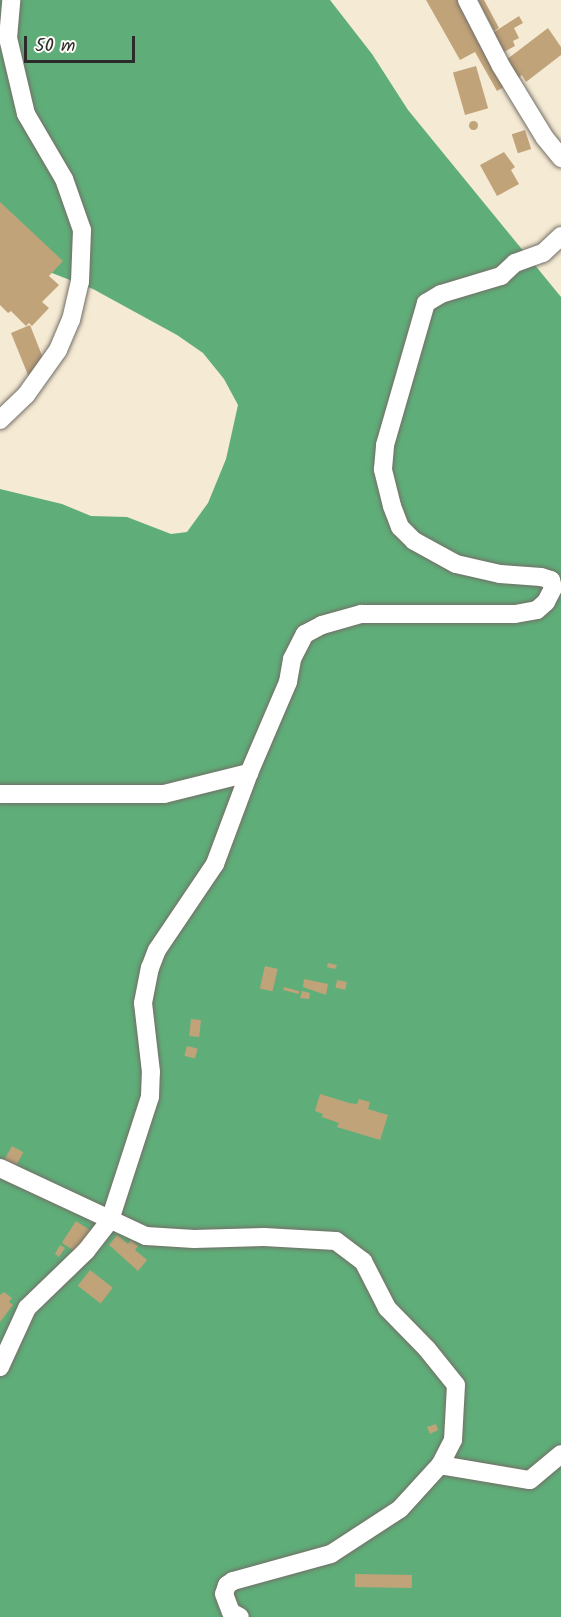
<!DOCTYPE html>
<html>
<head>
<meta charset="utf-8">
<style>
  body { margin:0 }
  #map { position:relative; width:561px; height:1617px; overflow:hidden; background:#f5ead3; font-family:Kalam,sans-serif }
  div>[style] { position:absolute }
  .forest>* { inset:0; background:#5fae79 }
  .building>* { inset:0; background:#c1a37a; transform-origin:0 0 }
  .round { border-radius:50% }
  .roads { filter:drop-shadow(0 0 2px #726e66) drop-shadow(0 0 2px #726e66) }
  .minor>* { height:18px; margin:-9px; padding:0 9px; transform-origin:9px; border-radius:9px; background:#fff }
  span { translate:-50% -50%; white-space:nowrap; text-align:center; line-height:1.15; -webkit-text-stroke:4.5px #fdfcf7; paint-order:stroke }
  .scale { position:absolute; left:24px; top:36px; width:111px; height:27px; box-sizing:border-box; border:3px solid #2b2b2b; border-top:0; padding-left:8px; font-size:18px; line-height:21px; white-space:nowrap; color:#2b2b2b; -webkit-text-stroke:4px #fdfcf7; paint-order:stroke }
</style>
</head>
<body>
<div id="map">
  <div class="forest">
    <i style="clip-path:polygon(0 0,330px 0,372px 54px,408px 110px,561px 297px,561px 1617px,0 1617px,0 489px,62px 504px,91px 516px,127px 517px,171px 534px,187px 532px,208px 503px,226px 459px,238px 405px,224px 379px,203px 353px,177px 335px,93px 289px,34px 266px,0 257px)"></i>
  </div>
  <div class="building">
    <i style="clip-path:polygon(426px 0,459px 0,504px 87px,497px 91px,475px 52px,460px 60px)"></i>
    <i style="clip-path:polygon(478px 0,484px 0,499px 28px,494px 31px)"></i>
    <i style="clip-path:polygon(519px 16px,523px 23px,514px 28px,519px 38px,513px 41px,515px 46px,504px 52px,491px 34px)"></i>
    <i style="clip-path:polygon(548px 28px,561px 47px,561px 55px,526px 82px,522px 75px,518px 78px,506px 60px)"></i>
    <i style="left:476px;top:66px;width:44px;height:24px;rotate:74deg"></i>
    <i class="round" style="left:468.5px;top:120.5px;width:9px;height:9px"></i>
    <i style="left:525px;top:130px;width:20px;height:14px;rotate:72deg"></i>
    <i style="clip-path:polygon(504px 152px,515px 167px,511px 170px,519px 184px,497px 196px,480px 165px)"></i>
    <i style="clip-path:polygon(0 202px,63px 261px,49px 276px,59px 285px,42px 302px,49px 308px,32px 326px,29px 323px,26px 326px,11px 311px,8px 313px,0 305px)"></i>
    <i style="clip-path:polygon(30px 325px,43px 358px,32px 385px,11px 333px)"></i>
    <i style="clip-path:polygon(328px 963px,337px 965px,335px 969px,327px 967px)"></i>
    <i style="left:265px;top:966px;width:13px;height:23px;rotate:13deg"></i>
    <i style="clip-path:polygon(304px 979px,328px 984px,326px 995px,303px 987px)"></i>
    <i style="left:337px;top:980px;width:10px;height:8px;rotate:11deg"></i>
    <i style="left:284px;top:987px;width:16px;height:3px;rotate:15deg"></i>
    <i style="clip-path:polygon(302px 991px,310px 993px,309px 999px,300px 998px)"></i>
    <i style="left:191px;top:1019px;width:10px;height:17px;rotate:6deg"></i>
    <i style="left:187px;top:1046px;width:11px;height:10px;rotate:15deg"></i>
    <i style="clip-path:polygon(320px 1094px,349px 1103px,357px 1104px,359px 1099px,370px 1102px,368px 1109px,388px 1115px,380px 1140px,337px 1127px,339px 1123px,322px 1117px,323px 1114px,315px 1111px)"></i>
    <i style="left:12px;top:1146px;width:13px;height:17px;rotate:29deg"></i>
    <i style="left:76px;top:1221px;width:17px;height:26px;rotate:33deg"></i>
    <i style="clip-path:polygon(117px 1235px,128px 1244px,131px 1240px,138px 1246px,135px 1250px,147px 1260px,138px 1271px,109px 1245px)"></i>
    <i style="clip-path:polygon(60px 1245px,65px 1248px,59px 1257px,55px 1254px)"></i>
    <i style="left:90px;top:1270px;width:29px;height:20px;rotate:38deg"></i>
    <i style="clip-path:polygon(4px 1292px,12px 1298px,9px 1302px,13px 1305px,0 1322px,0 1295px)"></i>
    <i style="clip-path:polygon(436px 1424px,438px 1430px,430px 1434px,427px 1427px)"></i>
    <i style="left:355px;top:1574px;width:57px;height:13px;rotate:1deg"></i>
  </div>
  <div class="roads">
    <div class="minor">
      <i style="left:467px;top:0;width:74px;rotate:62.7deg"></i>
      <i style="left:501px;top:66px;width:84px;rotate:58.6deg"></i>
      <i style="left:545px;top:138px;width:26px;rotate:51deg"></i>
      <i style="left:0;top:420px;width:36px;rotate:-44deg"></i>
      <i style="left:26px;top:395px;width:55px;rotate:-54.6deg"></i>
      <i style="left:58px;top:350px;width:33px;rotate:-67deg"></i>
      <i style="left:71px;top:320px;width:39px;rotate:-77deg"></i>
      <i style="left:80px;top:282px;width:52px;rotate:-87.8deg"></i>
      <i style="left:82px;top:230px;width:54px;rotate:-109.4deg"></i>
      <i style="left:64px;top:179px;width:75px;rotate:-120.3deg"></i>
      <i style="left:26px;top:114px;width:78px;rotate:-103.3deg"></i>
      <i style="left:8px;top:38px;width:38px;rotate:-85deg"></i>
      <i style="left:0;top:794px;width:164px"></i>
      <i style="left:164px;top:794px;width:88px;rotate:-13.9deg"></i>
      <i style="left:0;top:1168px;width:161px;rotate:25deg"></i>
      <i style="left:146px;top:1236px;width:48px;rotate:3.6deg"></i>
      <i style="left:194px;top:1239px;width:70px;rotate:-1.6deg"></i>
      <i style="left:264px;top:1237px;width:72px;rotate:3.2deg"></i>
      <i style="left:336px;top:1241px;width:34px;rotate:37deg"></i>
      <i style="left:363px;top:1261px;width:53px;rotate:62.9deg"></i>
      <i style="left:387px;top:1308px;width:57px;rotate:45.7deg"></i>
      <i style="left:427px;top:1349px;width:46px;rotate:51.1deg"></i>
      <i style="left:456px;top:1385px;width:55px;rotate:93.1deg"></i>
      <i style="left:453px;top:1440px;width:28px;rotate:117deg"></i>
      <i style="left:440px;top:1465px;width:59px;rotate:132.3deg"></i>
      <i style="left:400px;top:1509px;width:82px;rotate:146.9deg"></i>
      <i style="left:331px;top:1554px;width:102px;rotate:164.6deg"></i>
      <i style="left:233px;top:1581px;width:7px;rotate:146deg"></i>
      <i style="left:227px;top:1585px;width:9px;rotate:108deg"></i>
      <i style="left:224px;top:1594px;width:19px;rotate:69deg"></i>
      <i style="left:231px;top:1612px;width:10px;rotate:29deg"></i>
      <i style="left:0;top:1367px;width:65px;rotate:-65.4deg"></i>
      <i style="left:27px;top:1308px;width:82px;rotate:-44deg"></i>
      <i style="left:86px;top:1251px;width:39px;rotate:-52deg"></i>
      <i style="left:110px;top:1220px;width:129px;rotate:-72deg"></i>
      <i style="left:150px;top:1097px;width:25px;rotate:-88deg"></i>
      <i style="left:151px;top:1072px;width:69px;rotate:-96.6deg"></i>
      <i style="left:143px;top:1003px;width:36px;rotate:-79deg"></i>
      <i style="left:150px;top:968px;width:19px;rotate:-69deg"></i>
      <i style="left:157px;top:950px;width:104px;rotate:-56deg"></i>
      <i style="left:215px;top:864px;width:97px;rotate:-69.5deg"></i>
      <i style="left:249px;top:773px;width:99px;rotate:-66.8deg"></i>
      <i style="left:288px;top:682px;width:23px;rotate:-80deg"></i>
      <i style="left:292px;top:659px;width:28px;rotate:-63deg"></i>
      <i style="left:305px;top:634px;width:19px;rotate:-28deg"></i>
      <i style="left:322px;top:625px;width:41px;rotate:-15.8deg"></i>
      <i style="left:361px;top:614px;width:154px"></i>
      <i style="left:515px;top:614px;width:22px;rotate:-10deg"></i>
      <i style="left:537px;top:610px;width:12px;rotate:-42deg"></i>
      <i style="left:546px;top:602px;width:16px;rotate:-63deg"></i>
      <i style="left:553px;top:588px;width:8px;rotate:-104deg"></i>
      <i style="left:551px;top:580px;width:10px;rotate:-163deg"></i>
      <i style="left:541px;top:577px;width:41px;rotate:-175.8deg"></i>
      <i style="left:500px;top:574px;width:45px;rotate:-167.2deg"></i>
      <i style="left:456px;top:564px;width:48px;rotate:-151.3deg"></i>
      <i style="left:414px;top:541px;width:20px;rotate:-135deg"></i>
      <i style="left:400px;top:527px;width:22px;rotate:-111deg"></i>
      <i style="left:392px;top:506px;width:38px;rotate:-104deg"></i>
      <i style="left:383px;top:469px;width:24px;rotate:-85deg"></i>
      <i style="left:385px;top:445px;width:148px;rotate:-73.9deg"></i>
      <i style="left:426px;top:303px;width:17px;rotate:-31deg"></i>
      <i style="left:441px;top:294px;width:63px;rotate:-16.7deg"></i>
      <i style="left:501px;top:276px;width:19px;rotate:-43deg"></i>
      <i style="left:515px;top:263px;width:30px;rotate:-20deg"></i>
      <i style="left:543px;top:253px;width:25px;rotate:-43deg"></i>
      <i style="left:440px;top:1465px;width:91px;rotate:9.5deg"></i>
      <i style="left:530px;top:1480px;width:40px;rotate:-40deg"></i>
    </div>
  </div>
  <div class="scale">50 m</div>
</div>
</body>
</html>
